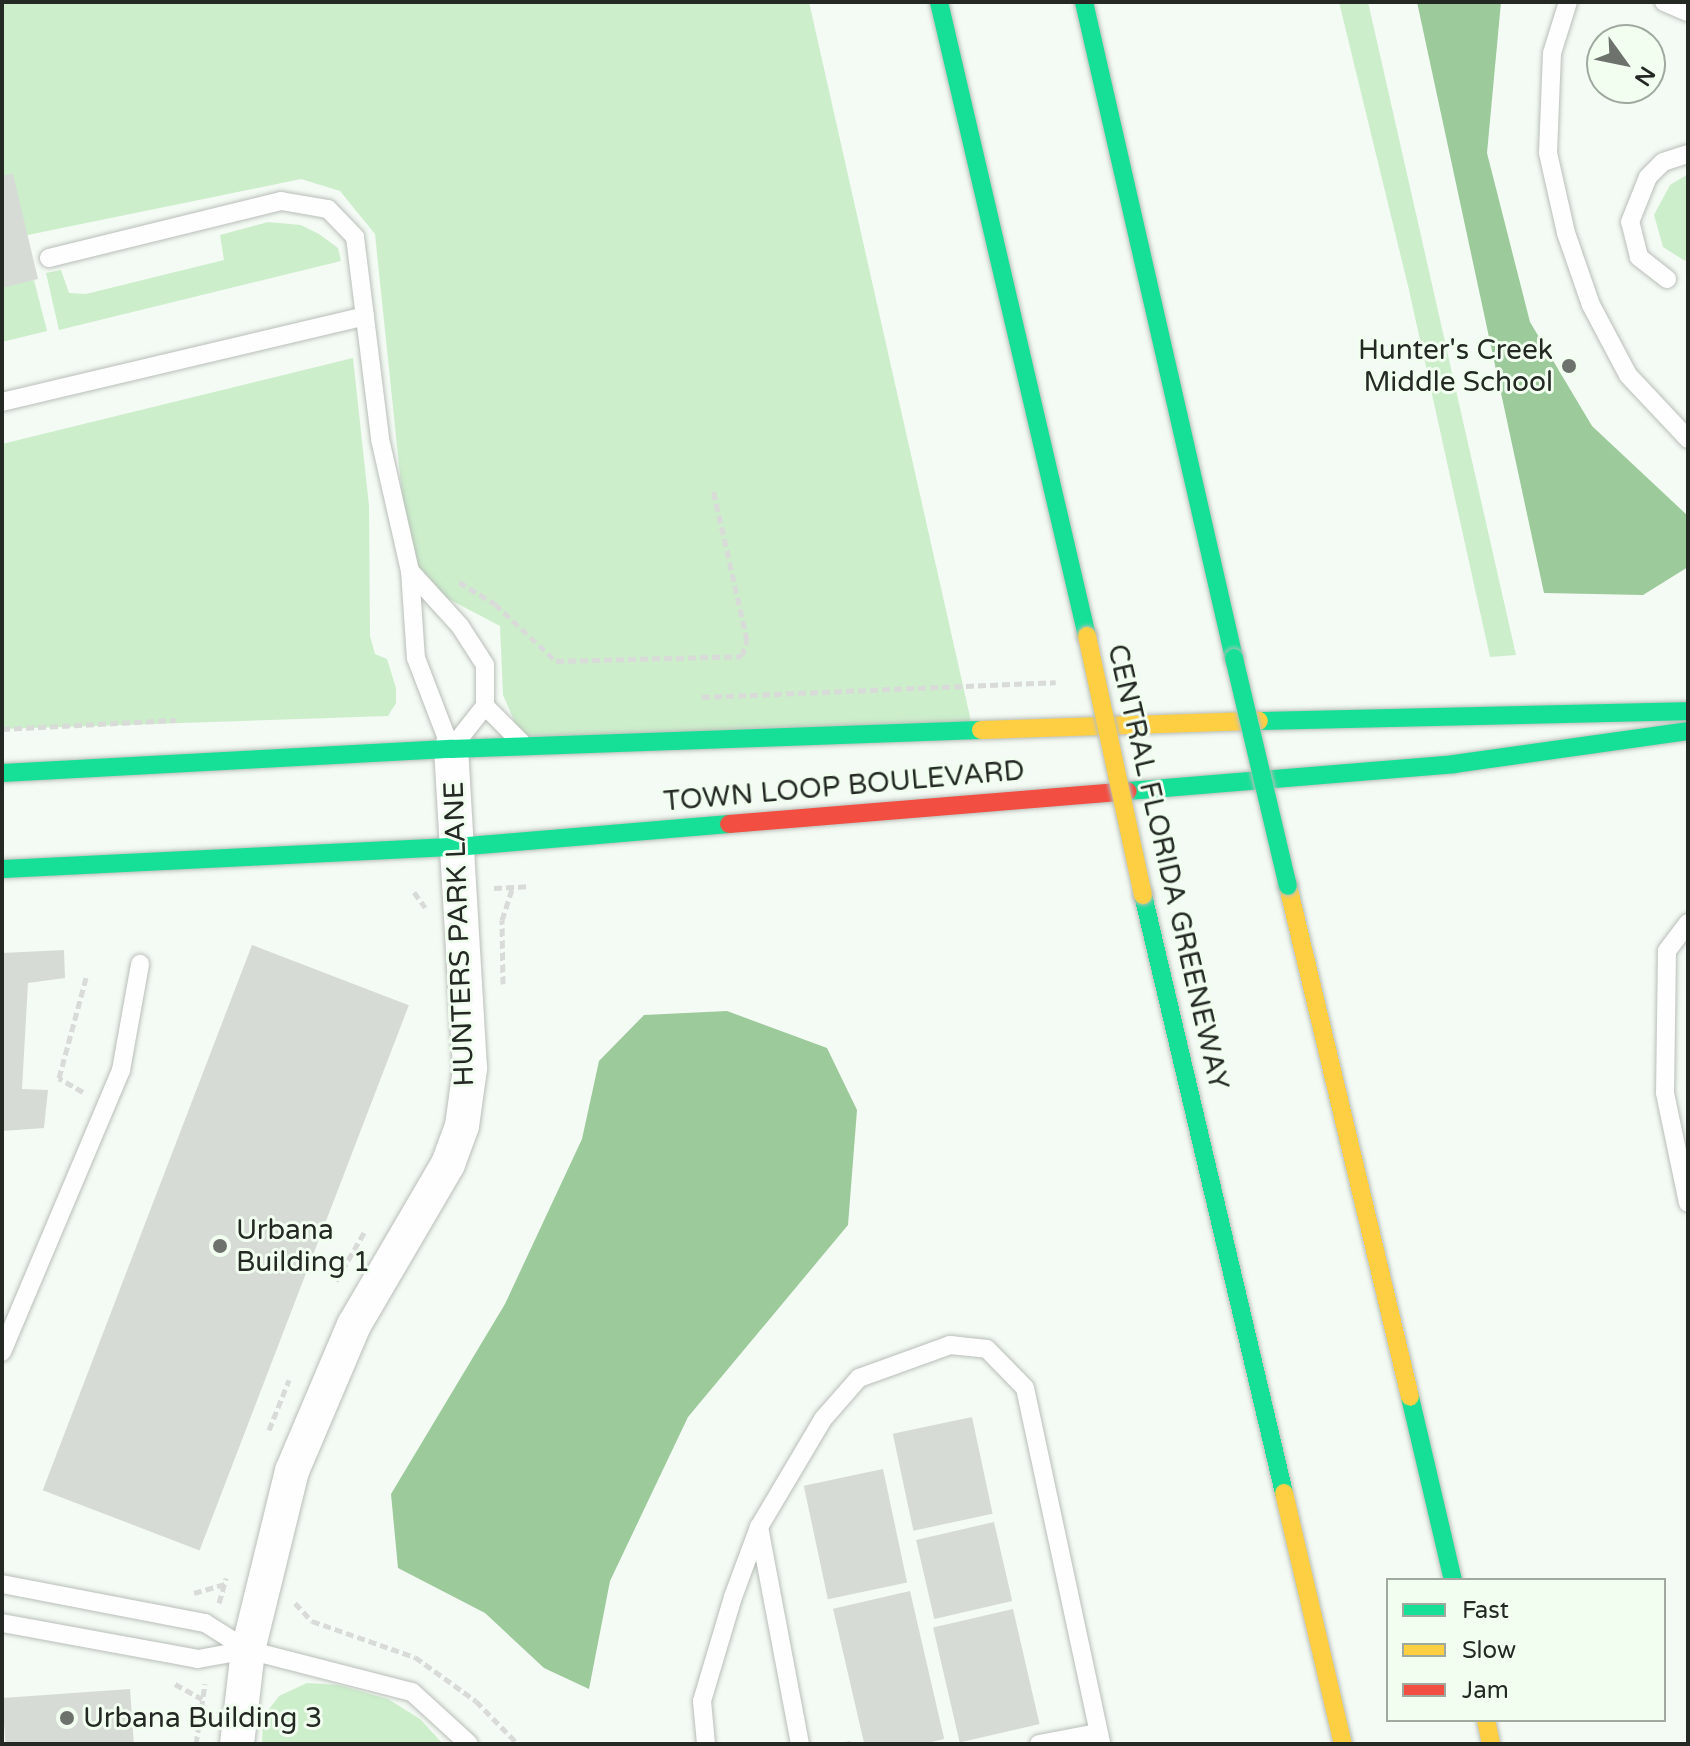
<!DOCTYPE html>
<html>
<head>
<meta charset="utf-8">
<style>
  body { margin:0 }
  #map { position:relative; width:1690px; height:1746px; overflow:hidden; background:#f4faf4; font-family:"Varela Round",sans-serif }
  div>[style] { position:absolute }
  .green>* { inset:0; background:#cceecb }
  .water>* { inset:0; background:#9cca9a }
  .building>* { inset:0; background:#d6dbd6; transform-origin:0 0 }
  .path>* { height:5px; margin-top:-2.5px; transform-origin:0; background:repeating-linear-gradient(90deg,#d8dbd8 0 8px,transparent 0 12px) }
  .roads { filter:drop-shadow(0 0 2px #b9beb9) drop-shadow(0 0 2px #b9beb9) }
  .lane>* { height:18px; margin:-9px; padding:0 9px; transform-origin:9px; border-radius:9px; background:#fdfefd }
  .street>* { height:34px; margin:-17px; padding:0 17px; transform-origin:17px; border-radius:17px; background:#fdfefd }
  .fast>* { height:18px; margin:-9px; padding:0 9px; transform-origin:9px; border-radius:9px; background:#16e098 }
  .slow>* { height:18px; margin:-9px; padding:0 9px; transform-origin:9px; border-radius:9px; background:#ffcf43 }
  .jam>* { height:18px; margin:-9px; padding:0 9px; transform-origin:9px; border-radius:9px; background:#f24e42 }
  .bridges { filter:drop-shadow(0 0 2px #b9beb9) drop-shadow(0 0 2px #b9beb9) }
  .fast-bridge>* { height:18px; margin:-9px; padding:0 9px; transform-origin:9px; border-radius:9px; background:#16e098 }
  .slow-bridge>* { height:18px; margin:-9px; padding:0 9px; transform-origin:9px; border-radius:9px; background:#ffcf43 }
  .dots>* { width:22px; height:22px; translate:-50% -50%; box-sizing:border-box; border:4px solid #f1fef0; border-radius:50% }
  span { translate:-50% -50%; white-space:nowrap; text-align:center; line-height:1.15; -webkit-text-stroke:6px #f1fef0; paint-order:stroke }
  .poi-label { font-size:28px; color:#242924 }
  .right { translate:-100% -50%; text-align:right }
  .left { translate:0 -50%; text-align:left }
  .street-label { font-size:28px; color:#242924 }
  .frame { position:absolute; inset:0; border:4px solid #242924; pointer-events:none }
  .legend { position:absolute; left:1386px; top:1578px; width:280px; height:144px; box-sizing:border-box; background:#f1fef0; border:2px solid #9fa99e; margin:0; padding:10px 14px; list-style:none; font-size:24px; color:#242924 }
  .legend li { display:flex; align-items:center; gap:16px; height:40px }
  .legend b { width:40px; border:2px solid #9fa99e }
  .north { position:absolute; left:1586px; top:24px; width:80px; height:80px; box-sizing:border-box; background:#f1fef0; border:2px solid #9fa99e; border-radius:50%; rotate:123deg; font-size:22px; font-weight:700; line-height:32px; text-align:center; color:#242924 }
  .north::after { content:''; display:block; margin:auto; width:28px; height:36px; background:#6d726d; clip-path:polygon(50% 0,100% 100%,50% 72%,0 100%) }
</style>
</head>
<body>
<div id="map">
  <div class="green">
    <i style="clip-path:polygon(2px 2px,809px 2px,973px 730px,525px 746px,503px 695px,500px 626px,443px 596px,410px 571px,375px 234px,340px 191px,301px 179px,13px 238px,2px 208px)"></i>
    <i style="clip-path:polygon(1339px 2px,1368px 2px,1516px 655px,1490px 657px,1409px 290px)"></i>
    <i style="clip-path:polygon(1688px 174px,1688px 255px,1685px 261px,1663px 247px,1654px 215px,1670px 185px)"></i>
    <i style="clip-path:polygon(268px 222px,301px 225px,319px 234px,338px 248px,341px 261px,59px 330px,46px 273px,61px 270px,69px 293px,86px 294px,224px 260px,220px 235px)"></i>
    <i style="clip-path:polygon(34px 280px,47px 331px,2px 342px,2px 286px)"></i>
    <i style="clip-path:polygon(353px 358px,369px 506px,370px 636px,375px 654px,387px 659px,396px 688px,396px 703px,388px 716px,2px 729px,2px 444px)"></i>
    <i style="clip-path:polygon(307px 1683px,338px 1685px,388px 1699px,420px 1719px,443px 1744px,262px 1744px,263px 1717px,279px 1696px)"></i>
  </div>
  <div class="water">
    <i style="clip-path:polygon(1417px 2px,1501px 2px,1487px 153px,1530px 322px,1592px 426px,1688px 516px,1688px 567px,1643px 595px,1544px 593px)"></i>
    <i style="clip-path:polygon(727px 1011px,827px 1048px,857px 1110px,848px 1225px,688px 1417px,610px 1581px,589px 1689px,544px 1668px,485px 1613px,398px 1568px,391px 1494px,505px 1304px,582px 1139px,599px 1061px,644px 1015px)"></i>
  </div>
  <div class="building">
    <i style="clip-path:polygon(13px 174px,38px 279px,2px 288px,2px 176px)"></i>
    <i style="left:252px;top:945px;width:168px;height:584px;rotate:21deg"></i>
    <i style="clip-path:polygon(64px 950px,65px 978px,28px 983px,22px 1089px,48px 1090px,44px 1128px,2px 1131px,2px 953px)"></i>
    <i style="left:972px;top:1417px;width:99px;height:81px;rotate:78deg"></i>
    <i style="left:883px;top:1469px;width:116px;height:81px;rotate:78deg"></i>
    <i style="left:994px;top:1522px;width:81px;height:80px;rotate:77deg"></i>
    <i style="left:910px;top:1591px;width:152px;height:79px;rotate:77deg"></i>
    <i style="left:1013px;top:1609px;width:118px;height:82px;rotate:77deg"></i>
    <i style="left:130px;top:1689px;width:55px;height:128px;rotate:86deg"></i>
  </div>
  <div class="path">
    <i style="left:459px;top:582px;width:42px;rotate:31.4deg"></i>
    <i style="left:495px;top:604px;width:83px;rotate:43.1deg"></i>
    <i style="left:556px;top:661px;width:186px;rotate:-1.5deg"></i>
    <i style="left:742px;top:656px;width:17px;rotate:-73deg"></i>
    <i style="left:747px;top:640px;width:155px;rotate:-102.7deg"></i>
    <i style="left:702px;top:697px;width:354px;rotate:-2.4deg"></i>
    <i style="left:2px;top:729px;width:174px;rotate:-3deg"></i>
    <i style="left:494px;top:888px;width:35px;rotate:-3deg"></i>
    <i style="left:414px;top:892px;width:19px;rotate:54deg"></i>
    <i style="left:503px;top:984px;width:64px;rotate:-90.9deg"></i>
    <i style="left:502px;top:920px;width:36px;rotate:-72deg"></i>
    <i style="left:83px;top:1092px;width:28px;rotate:-150deg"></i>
    <i style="left:59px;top:1078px;width:104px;rotate:-74.9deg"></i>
    <i style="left:336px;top:1281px;width:58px;rotate:-59.9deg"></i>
    <i style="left:269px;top:1430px;width:54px;rotate:-68.2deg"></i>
    <i style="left:194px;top:1593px;width:32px;rotate:-16deg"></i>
    <i style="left:219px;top:1603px;width:26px;rotate:-74deg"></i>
    <i style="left:295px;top:1603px;width:25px;rotate:47deg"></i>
    <i style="left:312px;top:1621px;width:109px;rotate:19.3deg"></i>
    <i style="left:415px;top:1657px;width:75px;rotate:35.8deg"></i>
    <i style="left:476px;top:1701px;width:60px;rotate:45.7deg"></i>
    <i style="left:175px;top:1684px;width:31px;rotate:29deg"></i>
    <i style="left:196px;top:1744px;width:61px;rotate:-81.5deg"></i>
    <i style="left:845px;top:1744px;width:6px;rotate:-9deg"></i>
  </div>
  <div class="roads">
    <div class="lane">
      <i style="left:1568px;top:2px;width:53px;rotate:107.4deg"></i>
      <i style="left:1552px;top:53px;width:100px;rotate:92.3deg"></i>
      <i style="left:1548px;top:153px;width:82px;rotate:77.3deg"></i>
      <i style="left:1566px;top:233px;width:76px;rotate:70.9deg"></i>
      <i style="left:1591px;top:305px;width:79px;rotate:62.1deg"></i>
      <i style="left:1628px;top:375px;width:88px;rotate:46.8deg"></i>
      <i style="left:1664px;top:2px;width:26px;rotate:23deg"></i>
      <i style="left:49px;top:258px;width:239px;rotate:-13.8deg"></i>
      <i style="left:281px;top:201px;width:48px;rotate:9.7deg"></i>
      <i style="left:328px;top:209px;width:39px;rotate:46deg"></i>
      <i style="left:355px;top:237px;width:204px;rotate:82.9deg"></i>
      <i style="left:380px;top:439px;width:135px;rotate:77.2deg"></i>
      <i style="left:410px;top:571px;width:87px;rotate:86.1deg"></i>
      <i style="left:416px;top:658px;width:97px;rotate:69deg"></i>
      <i style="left:451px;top:749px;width:55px;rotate:-51.7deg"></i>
      <i style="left:1667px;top:279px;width:36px;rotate:-142deg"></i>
      <i style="left:1639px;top:257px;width:36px;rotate:-104deg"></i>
      <i style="left:1630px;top:222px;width:48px;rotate:-68.2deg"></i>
      <i style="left:1648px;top:177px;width:21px;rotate:-45deg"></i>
      <i style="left:1663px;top:162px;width:26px;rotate:-18deg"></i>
      <i style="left:2px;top:402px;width:373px;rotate:-13.3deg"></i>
      <i style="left:410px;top:571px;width:74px;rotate:47.7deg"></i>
      <i style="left:460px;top:626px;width:46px;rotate:57.3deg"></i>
      <i style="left:485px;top:665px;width:41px;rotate:90deg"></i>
      <i style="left:485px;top:706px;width:51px;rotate:45deg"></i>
      <i style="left:1688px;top:923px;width:35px;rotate:127deg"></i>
      <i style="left:1667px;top:951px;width:142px;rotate:90.8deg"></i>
      <i style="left:1665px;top:1093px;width:112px;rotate:78.2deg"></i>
      <i style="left:2px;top:1352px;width:306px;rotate:-67.1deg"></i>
      <i style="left:121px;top:1070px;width:108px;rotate:-79.8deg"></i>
      <i style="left:759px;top:1527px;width:221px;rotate:79.3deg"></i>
      <i style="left:2px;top:1584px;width:207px;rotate:10.9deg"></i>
      <i style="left:205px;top:1623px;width:51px;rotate:32.1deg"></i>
      <i style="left:248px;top:1650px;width:169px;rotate:14.4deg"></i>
      <i style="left:412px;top:1692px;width:77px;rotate:42.4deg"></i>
      <i style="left:2px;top:1623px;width:199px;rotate:10.4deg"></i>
      <i style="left:198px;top:1659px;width:51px;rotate:-10.2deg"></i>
      <i style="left:706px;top:1744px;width:43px;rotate:-95.3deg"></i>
      <i style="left:702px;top:1701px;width:109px;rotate:-73.4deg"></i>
      <i style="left:733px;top:1597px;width:75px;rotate:-69.6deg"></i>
      <i style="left:759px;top:1527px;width:126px;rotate:-59.3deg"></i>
      <i style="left:823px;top:1419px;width:55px;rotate:-48.7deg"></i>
      <i style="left:859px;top:1378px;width:97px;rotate:-19.9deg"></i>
      <i style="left:950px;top:1345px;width:37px;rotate:6deg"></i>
      <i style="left:987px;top:1349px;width:54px;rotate:45.7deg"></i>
      <i style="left:1025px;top:1388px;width:364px;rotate:77.9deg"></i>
      <i style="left:1039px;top:1744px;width:60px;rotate:-10.6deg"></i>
    </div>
    <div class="street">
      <i style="left:237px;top:1744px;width:95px;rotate:-83.3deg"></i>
      <i style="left:248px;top:1650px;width:184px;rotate:-76.2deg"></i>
      <i style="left:292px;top:1471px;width:159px;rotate:-67deg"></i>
      <i style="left:354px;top:1325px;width:186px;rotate:-59.7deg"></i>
      <i style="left:448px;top:1164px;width:40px;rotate:-69.8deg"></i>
      <i style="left:462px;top:1126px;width:59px;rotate:-82.1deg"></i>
      <i style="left:470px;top:1068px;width:320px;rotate:-93.4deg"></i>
    </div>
    <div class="fast">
      <i style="left:939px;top:2px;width:651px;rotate:76.86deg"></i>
      <i style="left:1084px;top:2px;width:673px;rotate:77.12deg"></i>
      <i style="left:1259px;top:721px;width:427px;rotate:-1.3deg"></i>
      <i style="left:2px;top:773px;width:450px;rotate:-3.1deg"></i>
      <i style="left:451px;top:749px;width:530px;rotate:-2.05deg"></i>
      <i style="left:1128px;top:791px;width:327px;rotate:-4.7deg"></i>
      <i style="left:1454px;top:764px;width:236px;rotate:-8deg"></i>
      <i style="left:2px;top:869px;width:455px;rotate:-2.8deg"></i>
      <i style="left:456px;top:847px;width:274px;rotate:-4.8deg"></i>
      <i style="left:1143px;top:895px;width:614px;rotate:76.73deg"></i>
      <i style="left:1410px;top:1397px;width:188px;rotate:76.8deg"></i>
    </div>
    <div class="slow">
      <i style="left:981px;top:730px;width:278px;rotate:-1.9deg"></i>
      <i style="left:1288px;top:886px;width:525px;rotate:76.57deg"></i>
      <i style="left:1284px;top:1493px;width:258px;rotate:76.8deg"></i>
      <i style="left:1486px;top:1720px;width:25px;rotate:78deg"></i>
    </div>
    <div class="jam">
      <i style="left:729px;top:824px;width:400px;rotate:-4.7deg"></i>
    </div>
  </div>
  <div class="bridges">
    <div class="fast-bridge">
      <i style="left:1234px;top:658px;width:234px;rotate:76.7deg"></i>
    </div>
    <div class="slow-bridge">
      <i style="left:1087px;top:636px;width:265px;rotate:77.8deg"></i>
    </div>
  </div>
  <div class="dots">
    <i style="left:1569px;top:366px;background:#6d726d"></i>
    <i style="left:220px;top:1246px;background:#6d726d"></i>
    <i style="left:67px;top:1718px;background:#6d726d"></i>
  </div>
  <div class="poi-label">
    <span class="right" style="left:1553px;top:366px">Hunter's Creek<br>Middle School</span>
    <span class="left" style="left:236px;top:1246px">Urbana<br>Building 1</span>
    <span class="left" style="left:83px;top:1718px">Urbana Building 3</span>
  </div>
  <div class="street-label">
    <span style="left:844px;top:786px;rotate:-5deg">TOWN LOOP BOULEVARD</span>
    <span style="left:1168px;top:867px;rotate:77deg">CENTRAL FLORIDA GREENEWAY</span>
    <span style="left:459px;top:934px;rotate:-92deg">HUNTERS PARK LANE</span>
  </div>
  <div class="frame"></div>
  <ul class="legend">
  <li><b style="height:10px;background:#16e098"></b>Fast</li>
  <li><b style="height:10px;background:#ffcf43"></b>Slow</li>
  <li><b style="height:10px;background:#f24e42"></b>Jam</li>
  </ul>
  <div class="north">N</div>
</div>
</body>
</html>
